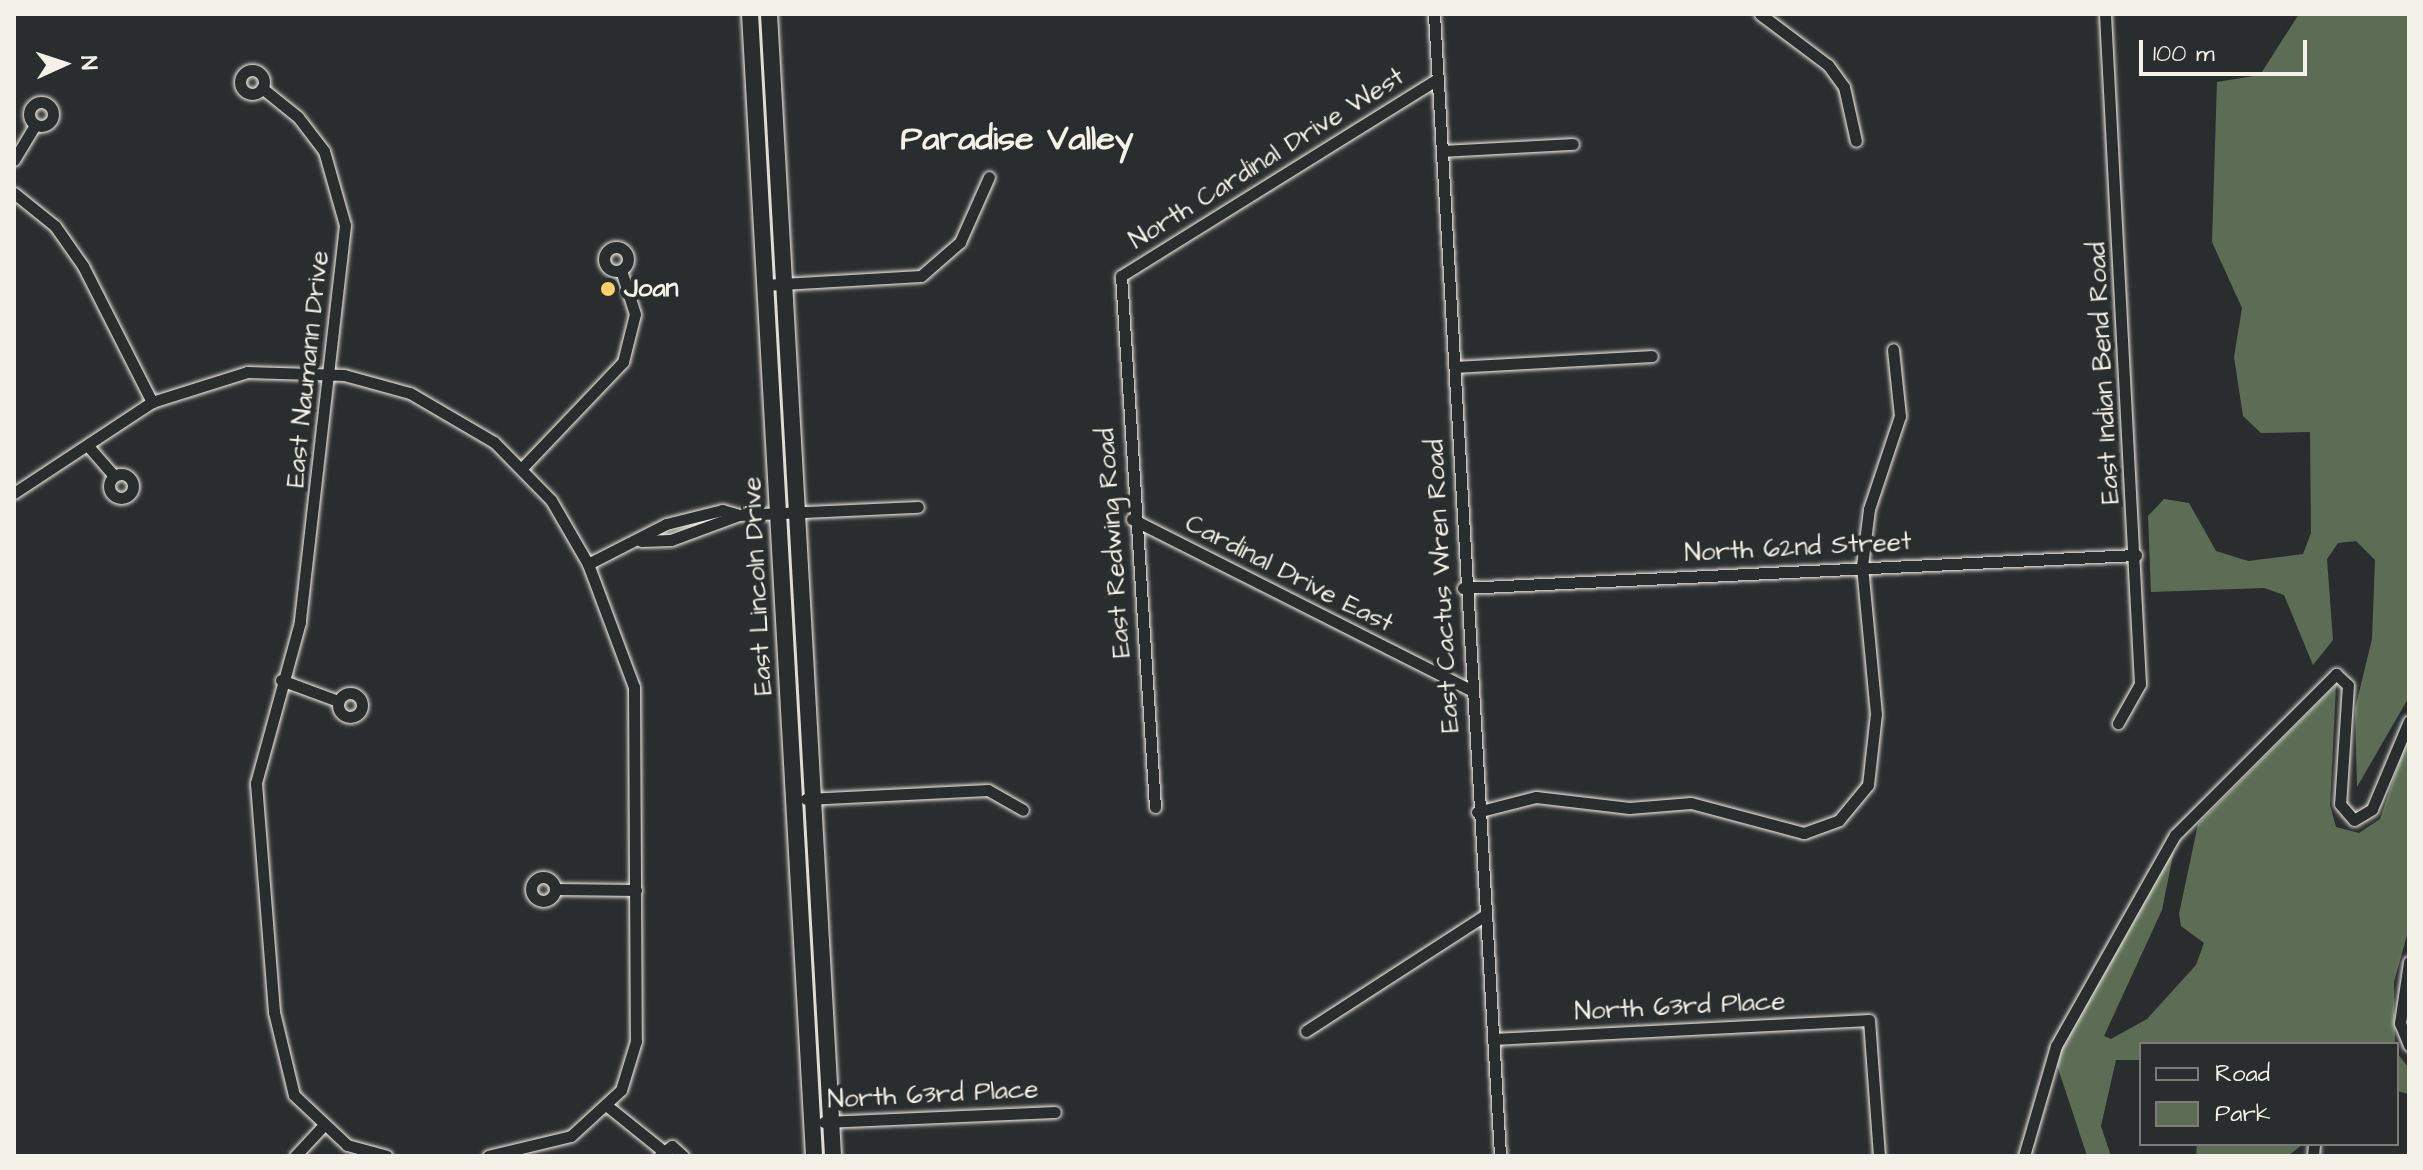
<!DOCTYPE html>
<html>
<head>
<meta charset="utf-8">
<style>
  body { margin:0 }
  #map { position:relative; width:2423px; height:1170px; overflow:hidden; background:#2a2d2e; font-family:"Architects Daughter",sans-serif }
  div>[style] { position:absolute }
  .green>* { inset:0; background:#5d6d55 }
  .roads { filter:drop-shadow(0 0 2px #f4f1e8) drop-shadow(0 0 2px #f4f1e8) }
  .street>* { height:11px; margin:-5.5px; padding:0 5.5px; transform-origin:5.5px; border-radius:5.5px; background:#2a2d2e }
  .street>.ring { margin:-5.5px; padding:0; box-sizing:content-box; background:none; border:11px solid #2a2d2e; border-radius:50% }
  .secondary>* { height:16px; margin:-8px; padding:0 8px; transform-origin:8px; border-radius:8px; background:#2a2d2e }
  .dots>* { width:22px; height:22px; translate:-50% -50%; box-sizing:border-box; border:4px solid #2a2d2e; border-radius:50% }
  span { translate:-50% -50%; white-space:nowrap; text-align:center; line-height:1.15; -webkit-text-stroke:8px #2a2d2e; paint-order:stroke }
  .street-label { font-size:26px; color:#f4f1e8 }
  .poi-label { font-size:26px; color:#f4f1e8; font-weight:700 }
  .left { translate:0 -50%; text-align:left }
  .district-label { font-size:34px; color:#f4f1e8; font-weight:700 }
  .frame { position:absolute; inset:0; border:16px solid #f4f1e8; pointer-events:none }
  .legend { position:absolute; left:2139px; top:1042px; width:260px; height:104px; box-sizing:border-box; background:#2a2d2e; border:2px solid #7b7b78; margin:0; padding:10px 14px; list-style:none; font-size:24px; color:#f4f1e8 }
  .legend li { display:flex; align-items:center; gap:16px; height:40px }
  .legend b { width:40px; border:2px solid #7b7b78 }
  .north { position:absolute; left:24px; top:24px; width:80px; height:80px; -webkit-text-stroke:6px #2a2d2e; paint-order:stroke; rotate:87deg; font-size:22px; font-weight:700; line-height:32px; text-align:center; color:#f4f1e8 }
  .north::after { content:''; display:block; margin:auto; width:28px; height:36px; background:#f4f1e8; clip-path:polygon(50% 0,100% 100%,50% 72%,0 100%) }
  .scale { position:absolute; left:2139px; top:40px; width:168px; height:36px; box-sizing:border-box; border:4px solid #f4f1e8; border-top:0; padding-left:10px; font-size:24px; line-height:28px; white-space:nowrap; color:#f4f1e8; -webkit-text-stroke:6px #2a2d2e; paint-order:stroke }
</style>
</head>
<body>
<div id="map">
  <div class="green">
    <i style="clip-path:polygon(2299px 14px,2409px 14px,2409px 697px,2357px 787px,2355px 709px,2372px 639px,2375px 560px,2356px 541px,2338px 543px,2327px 559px,2333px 640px,2313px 665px,2284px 595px,2264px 588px,2151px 592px,2148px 516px,2164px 499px,2189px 503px,2216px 551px,2248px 561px,2303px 554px,2311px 533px,2310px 432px,2261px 433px,2243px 416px,2234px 357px,2242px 308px,2212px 242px,2217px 82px,2260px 75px)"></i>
    <i style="clip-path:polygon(2336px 685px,2330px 805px,2336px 827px,2359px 833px,2380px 819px,2409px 733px,2409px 928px,2394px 982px,2395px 1044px,2141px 1044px,2141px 1060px,2116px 1060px,2101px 1126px,2111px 1156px,2087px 1156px,2057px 1065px,2061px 1048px,2175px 845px,2162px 910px,2104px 1036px,2111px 1039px,2147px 1019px,2196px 965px,2204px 943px,2181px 926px,2179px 914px,2198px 824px)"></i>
    <i style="clip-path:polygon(2397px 1053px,2409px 1068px,2409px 1094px,2397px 1091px)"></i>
    <i style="clip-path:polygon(2197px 1144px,2303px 1144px,2288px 1156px,2196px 1156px)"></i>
  </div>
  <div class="roads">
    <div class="street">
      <i style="left:1434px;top:14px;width:1144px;rotate:86.69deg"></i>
      <i style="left:1760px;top:14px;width:85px;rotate:36.9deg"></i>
      <i style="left:1828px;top:65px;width:27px;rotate:54deg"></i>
      <i style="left:1844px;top:87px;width:55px;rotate:77.5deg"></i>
      <i style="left:2105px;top:14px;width:671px;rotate:87.01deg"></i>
      <i style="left:2140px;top:684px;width:45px;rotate:119.4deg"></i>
      <i class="ring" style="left:240px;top:70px;width:13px;height:13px"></i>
      <i style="left:262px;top:88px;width:46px;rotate:38.9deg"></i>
      <i style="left:298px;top:117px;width:43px;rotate:52.6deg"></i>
      <i style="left:324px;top:151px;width:77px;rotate:74.2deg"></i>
      <i style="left:345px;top:225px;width:400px;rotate:96.5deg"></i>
      <i style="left:300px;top:622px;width:167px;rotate:105.3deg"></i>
      <i style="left:256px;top:783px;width:230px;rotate:85.5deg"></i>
      <i style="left:274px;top:1012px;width:85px;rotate:76.5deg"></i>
      <i style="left:294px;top:1095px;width:73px;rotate:43.3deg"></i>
      <i style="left:347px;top:1145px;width:41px;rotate:15.4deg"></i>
      <i class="ring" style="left:29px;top:102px;width:13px;height:13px"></i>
      <i style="left:1442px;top:151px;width:131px;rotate:-3.1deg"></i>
      <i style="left:14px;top:160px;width:41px;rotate:-59deg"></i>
      <i style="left:14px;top:193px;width:53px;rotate:38.8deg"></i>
      <i style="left:55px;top:226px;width:49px;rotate:55deg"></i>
      <i style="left:83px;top:266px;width:153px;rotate:63.1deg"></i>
      <i class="ring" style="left:604px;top:247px;width:13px;height:13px"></i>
      <i style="left:764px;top:285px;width:157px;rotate:-3.3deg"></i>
      <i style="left:921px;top:276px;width:52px;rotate:-41.1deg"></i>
      <i style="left:960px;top:242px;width:71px;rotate:-66deg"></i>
      <i style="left:1455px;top:367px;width:197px;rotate:-3.2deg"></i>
      <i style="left:88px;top:446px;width:40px;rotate:49deg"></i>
      <i style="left:522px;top:468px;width:146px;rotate:-46.4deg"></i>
      <i style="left:623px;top:362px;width:49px;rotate:-76deg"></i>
      <i style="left:635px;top:314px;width:46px;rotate:-107.7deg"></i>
      <i class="ring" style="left:109px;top:474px;width:13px;height:13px"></i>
      <i style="left:14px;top:493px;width:165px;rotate:-33.4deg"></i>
      <i style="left:152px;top:402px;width:100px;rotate:-17.5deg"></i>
      <i style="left:247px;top:372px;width:97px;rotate:1.8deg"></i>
      <i style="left:344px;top:375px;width:68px;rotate:15.3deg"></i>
      <i style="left:410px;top:393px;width:97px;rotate:30.3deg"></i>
      <i style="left:494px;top:442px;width:81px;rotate:45.5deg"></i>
      <i style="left:551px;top:500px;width:74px;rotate:60deg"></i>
      <i style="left:588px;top:564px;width:131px;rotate:69.5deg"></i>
      <i style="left:634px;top:687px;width:354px;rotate:89.7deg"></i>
      <i style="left:636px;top:1041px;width:51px;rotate:107deg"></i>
      <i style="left:621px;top:1090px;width:68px;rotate:137.4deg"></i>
      <i style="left:571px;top:1136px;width:85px;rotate:166.5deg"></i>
      <i style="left:1132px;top:519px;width:377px;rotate:26.8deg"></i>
      <i style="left:641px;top:541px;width:30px;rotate:-2deg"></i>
      <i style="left:671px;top:540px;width:72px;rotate:-20.2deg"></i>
      <i style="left:588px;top:564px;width:88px;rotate:-27.1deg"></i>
      <i style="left:666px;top:524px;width:58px;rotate:-14deg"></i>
      <i style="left:722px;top:510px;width:18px;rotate:16deg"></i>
      <i style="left:739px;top:515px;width:179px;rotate:-2.6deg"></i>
      <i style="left:1463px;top:588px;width:674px;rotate:-2.81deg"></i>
      <i style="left:281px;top:680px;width:61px;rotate:20.2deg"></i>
      <i class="ring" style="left:338px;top:693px;width:13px;height:13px"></i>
      <i style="left:806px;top:799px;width:182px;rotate:-2.8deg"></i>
      <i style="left:988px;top:790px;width:40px;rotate:29.7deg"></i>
      <i style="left:1155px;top:807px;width:532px;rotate:-93.66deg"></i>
      <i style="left:1121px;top:276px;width:371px;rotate:-31.9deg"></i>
      <i style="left:1477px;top:812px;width:61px;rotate:-14.3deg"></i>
      <i style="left:1536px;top:797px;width:94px;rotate:6.7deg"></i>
      <i style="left:1629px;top:808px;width:62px;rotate:-4.6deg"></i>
      <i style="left:1691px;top:803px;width:117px;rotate:14.9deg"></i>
      <i style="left:1804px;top:833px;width:37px;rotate:-20deg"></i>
      <i style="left:1839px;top:820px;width:45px;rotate:-50.4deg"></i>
      <i style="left:1868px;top:785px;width:71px;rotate:-83.6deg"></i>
      <i style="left:1876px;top:714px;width:149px;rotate:-95.4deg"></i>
      <i style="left:1862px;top:566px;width:57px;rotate:-83deg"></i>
      <i style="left:1869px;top:509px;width:98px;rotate:-71.6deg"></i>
      <i style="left:1900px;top:416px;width:67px;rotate:-96deg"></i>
      <i class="ring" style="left:531px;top:877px;width:13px;height:13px"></i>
      <i style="left:556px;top:889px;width:80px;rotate:0.7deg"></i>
      <i style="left:2409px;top:962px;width:62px;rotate:98.4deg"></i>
      <i style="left:2400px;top:1023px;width:24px;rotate:68deg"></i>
      <i style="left:1306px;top:1031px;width:212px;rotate:-32.9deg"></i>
      <i style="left:1493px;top:1039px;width:376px;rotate:-2.9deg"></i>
      <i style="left:1869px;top:1020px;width:136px;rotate:85.8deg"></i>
      <i style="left:606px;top:1105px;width:72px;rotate:38.8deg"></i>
      <i style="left:824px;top:1122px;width:231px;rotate:-2.5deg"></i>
      <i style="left:660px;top:1155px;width:15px;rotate:-37deg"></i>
      <i style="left:672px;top:1146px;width:15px;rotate:42deg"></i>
      <i style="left:295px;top:1156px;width:41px;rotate:-47deg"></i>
      <i style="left:2024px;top:1156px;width:115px;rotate:-73.8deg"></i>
      <i style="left:2056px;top:1046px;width:242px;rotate:-60.6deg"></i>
      <i style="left:2175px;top:835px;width:228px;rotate:-45deg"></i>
      <i style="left:2336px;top:674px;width:16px;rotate:43deg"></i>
      <i style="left:2348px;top:685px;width:119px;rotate:93.8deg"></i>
      <i style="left:2340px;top:804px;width:21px;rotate:49deg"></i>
      <i style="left:2354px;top:820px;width:21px;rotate:-31deg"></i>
      <i style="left:2372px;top:809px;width:95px;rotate:-67.2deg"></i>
      <i style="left:2313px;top:1156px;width:12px;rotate:-85deg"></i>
    </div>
    <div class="secondary">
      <i style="left:750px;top:14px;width:1144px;rotate:86.79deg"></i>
      <i style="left:769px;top:14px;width:1144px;rotate:86.79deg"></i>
    </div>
  </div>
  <div class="dots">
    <i style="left:608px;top:289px;background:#ffd166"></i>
  </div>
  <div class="street-label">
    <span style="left:1267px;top:159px;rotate:-32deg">North Cardinal Drive West</span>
    <span style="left:308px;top:369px;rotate:-84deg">East Naumann Drive</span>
    <span style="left:2104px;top:373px;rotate:-93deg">East Indian Bend Road</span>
    <span style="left:1114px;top:543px;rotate:-94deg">East Redwing Road</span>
    <span style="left:1798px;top:548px;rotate:-3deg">North 62nd Street</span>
    <span style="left:1289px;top:574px;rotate:27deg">Cardinal Drive East</span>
    <span style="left:758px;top:586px;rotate:-93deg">East Lincoln Drive</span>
    <span style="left:1443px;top:586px;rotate:-93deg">East Cactus Wren Road</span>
    <span style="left:1680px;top:1007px;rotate:-3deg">North 63rd Place</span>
    <span style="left:933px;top:1095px;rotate:-3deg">North 63rd Place</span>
  </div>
  <div class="poi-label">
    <span class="left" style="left:624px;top:289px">Joan</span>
  </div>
  <div class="district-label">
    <span style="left:1017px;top:140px">Paradise Valley</span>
  </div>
  <div class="frame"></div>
  <ul class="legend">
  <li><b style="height:10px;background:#2a2d2e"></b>Road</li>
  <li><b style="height:22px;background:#5d6d55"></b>Park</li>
  </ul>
  <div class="north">N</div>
  <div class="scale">100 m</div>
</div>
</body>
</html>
